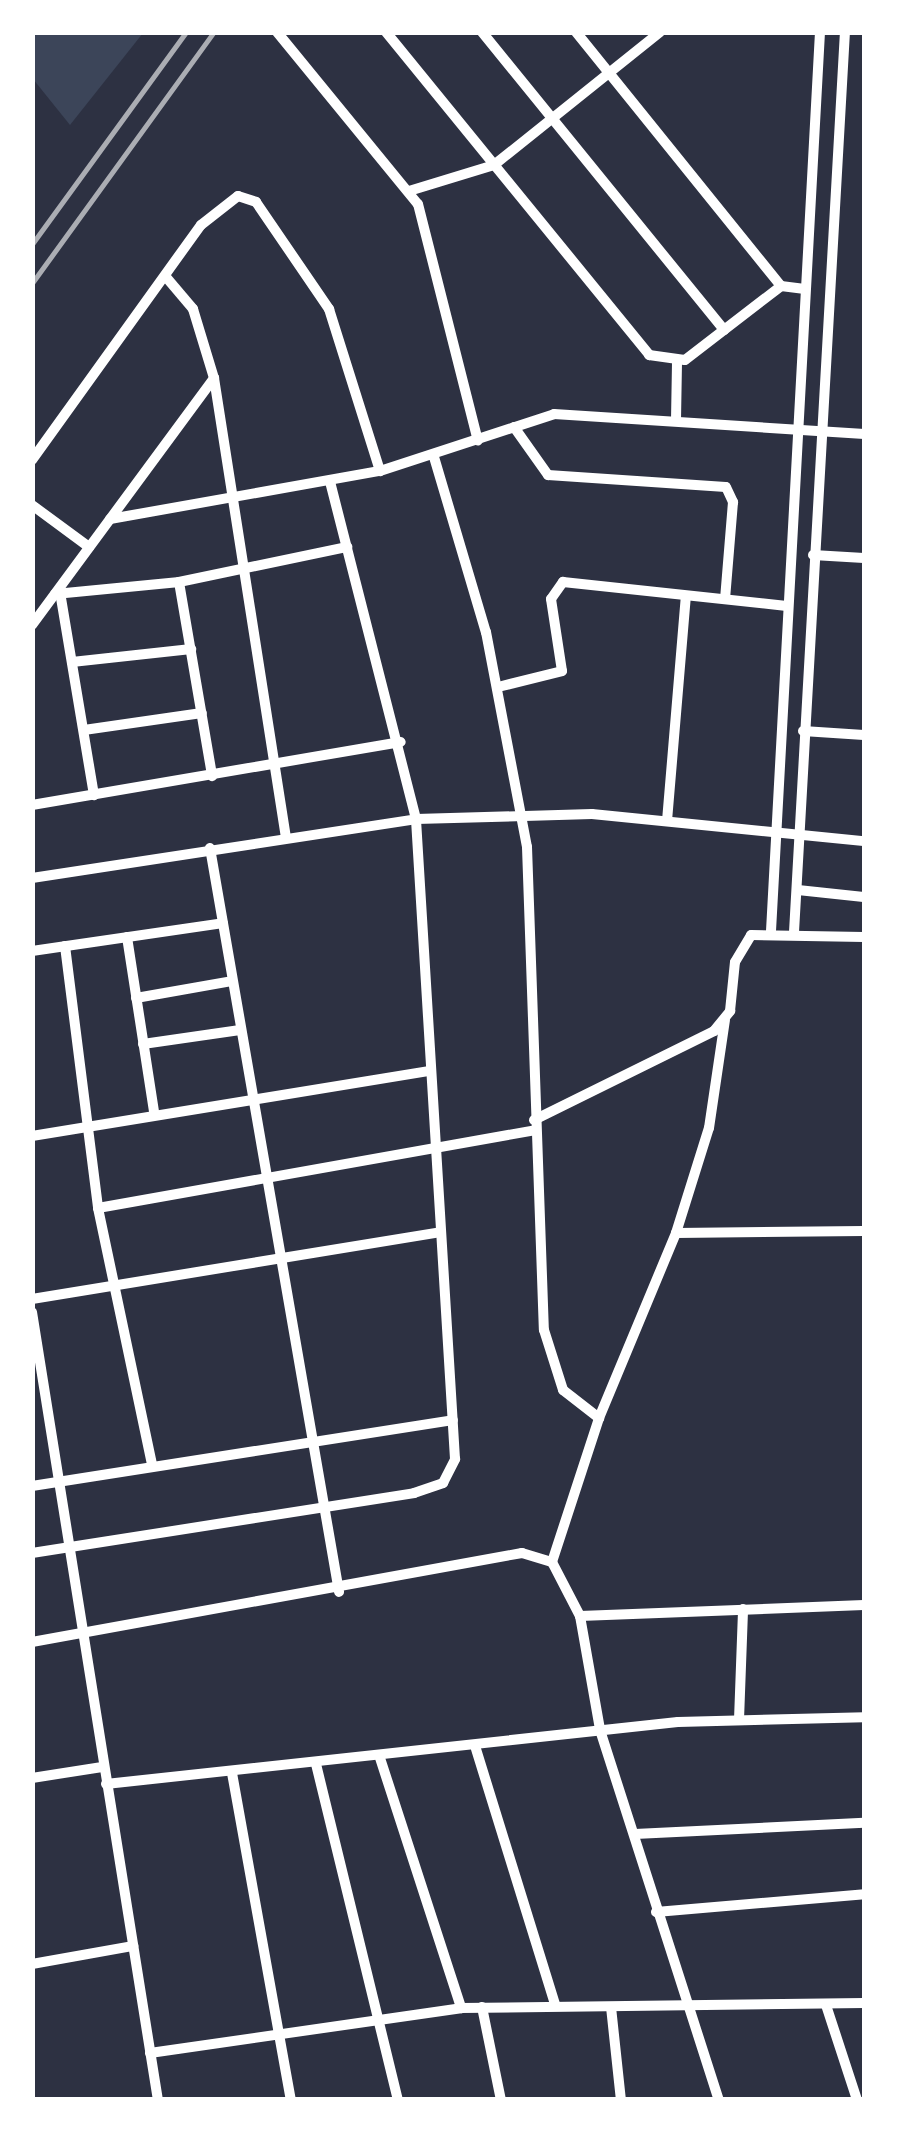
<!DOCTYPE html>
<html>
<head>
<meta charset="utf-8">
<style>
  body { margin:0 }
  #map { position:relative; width:897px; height:2132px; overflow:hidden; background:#2d3142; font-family:Quicksand,sans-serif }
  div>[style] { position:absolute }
  .green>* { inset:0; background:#3c4559 }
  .minor>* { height:10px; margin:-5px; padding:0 5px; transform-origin:5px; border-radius:5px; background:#fff }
  .rail>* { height:5px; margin:-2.5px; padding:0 2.5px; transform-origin:2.5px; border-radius:2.5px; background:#abadb3 }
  span { translate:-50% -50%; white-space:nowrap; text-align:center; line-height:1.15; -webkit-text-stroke:9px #fff; paint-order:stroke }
  .frame { position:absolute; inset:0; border:35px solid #fff; pointer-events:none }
</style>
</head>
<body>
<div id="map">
  <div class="green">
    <i style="clip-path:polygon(33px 32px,143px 32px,143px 33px,70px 125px,33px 79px)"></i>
  </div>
  <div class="minor">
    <i style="left:277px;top:32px;width:222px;rotate:50.7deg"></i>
    <i style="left:418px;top:204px;width:244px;rotate:75.8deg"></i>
    <i style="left:386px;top:32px;width:417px;rotate:50.8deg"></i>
    <i style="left:649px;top:355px;width:36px;rotate:8deg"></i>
    <i style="left:685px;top:360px;width:121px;rotate:-37.6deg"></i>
    <i style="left:482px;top:32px;width:384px;rotate:50.9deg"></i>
    <i style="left:576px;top:32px;width:326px;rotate:51.1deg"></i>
    <i style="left:781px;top:286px;width:24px;rotate:7deg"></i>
    <i style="left:409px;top:191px;width:89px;rotate:-17deg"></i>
    <i style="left:494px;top:165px;width:213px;rotate:-38.7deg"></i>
    <i style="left:166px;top:277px;width:42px;rotate:49.8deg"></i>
    <i style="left:193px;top:309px;width:72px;rotate:73.1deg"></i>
    <i style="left:214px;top:378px;width:464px;rotate:81.1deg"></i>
    <i style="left:676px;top:420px;width:58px;rotate:-89deg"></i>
    <i style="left:514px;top:427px;width:59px;rotate:54.7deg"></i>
    <i style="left:548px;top:475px;width:178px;rotate:3.9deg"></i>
    <i style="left:726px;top:487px;width:17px;rotate:65deg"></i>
    <i style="left:733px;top:502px;width:97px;rotate:94.7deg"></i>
    <i style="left:434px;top:457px;width:183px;rotate:73.5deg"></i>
    <i style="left:486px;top:632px;width:219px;rotate:79.2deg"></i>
    <i style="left:527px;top:847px;width:483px;rotate:88deg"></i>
    <i style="left:544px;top:1330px;width:63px;rotate:72.4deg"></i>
    <i style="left:563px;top:1390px;width:46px;rotate:37.9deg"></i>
    <i style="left:32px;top:460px;width:289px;rotate:-54.3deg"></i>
    <i style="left:201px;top:225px;width:47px;rotate:-38.1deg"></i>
    <i style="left:238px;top:196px;width:19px;rotate:18deg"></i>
    <i style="left:256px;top:202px;width:130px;rotate:55.7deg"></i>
    <i style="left:329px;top:309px;width:170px;rotate:72.5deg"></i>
    <i style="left:32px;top:505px;width:71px;rotate:36.4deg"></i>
    <i style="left:110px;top:519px;width:274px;rotate:-10.1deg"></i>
    <i style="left:380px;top:471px;width:183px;rotate:-18.1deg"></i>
    <i style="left:554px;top:414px;width:311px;rotate:3.7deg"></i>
    <i style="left:813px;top:555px;width:51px;rotate:3.4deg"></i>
    <i style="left:179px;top:582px;width:197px;rotate:80.3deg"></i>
    <i style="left:55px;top:594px;width:125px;rotate:-5.5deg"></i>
    <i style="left:179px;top:582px;width:172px;rotate:-11.8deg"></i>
    <i style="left:61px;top:598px;width:200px;rotate:80.5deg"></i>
    <i style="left:32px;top:625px;width:307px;rotate:-53.6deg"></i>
    <i style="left:72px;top:662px;width:120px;rotate:-6.2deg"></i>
    <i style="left:498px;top:687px;width:66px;rotate:-14deg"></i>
    <i style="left:562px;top:671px;width:73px;rotate:-98.7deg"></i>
    <i style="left:551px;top:599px;width:21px;rotate:-55deg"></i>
    <i style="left:563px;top:582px;width:225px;rotate:6.1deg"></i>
    <i style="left:84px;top:730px;width:119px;rotate:-8.2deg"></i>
    <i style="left:803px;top:731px;width:61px;rotate:3.8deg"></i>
    <i style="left:32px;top:805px;width:374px;rotate:-9.7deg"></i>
    <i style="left:667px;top:821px;width:225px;rotate:-85.2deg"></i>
    <i style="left:210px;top:848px;width:755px;rotate:80.16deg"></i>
    <i style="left:32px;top:878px;width:389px;rotate:-8.7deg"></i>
    <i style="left:416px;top:819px;width:176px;rotate:-1.6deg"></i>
    <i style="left:592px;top:814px;width:273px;rotate:5.7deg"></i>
    <i style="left:798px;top:890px;width:66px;rotate:6.1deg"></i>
    <i style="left:771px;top:931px;width:900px;rotate:-86.88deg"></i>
    <i style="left:794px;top:932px;width:901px;rotate:-86.76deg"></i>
    <i style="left:127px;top:937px;width:177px;rotate:81.2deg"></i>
    <i style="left:65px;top:946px;width:264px;rotate:82.8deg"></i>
    <i style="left:98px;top:1208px;width:263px;rotate:78.1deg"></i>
    <i style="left:32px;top:951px;width:193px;rotate:-8.3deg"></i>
    <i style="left:136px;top:998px;width:97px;rotate:-10deg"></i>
    <i style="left:143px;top:1044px;width:98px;rotate:-8.2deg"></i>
    <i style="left:534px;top:1120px;width:201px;rotate:-26.3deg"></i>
    <i style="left:714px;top:1031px;width:26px;rotate:-51deg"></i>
    <i style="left:730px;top:1011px;width:49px;rotate:-84.2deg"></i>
    <i style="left:735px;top:962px;width:31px;rotate:-59deg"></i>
    <i style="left:751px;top:935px;width:113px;rotate:1deg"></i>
    <i style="left:32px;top:1136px;width:403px;rotate:-9.3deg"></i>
    <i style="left:98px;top:1208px;width:443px;rotate:-10.1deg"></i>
    <i style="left:676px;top:1233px;width:110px;rotate:-72.6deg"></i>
    <i style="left:709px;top:1128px;width:109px;rotate:-81.6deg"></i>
    <i style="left:32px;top:1299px;width:414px;rotate:-9.3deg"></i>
    <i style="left:32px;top:1312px;width:798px;rotate:80.92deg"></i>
    <i style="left:32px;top:1486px;width:426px;rotate:-8.9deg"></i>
    <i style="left:32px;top:1553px;width:387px;rotate:-8.9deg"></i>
    <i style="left:414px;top:1493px;width:31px;rotate:-19deg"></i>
    <i style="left:443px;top:1483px;width:27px;rotate:-63deg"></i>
    <i style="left:455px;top:1459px;width:641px;rotate:-93.49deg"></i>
    <i style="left:416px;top:819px;width:348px;rotate:-104.3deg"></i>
    <i style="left:552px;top:1562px;width:151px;rotate:-71.9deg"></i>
    <i style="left:599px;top:1418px;width:200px;rotate:-67.4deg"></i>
    <i style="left:676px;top:1233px;width:188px;rotate:-0.6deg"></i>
    <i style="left:580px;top:1616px;width:284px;rotate:-2.2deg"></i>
    <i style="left:32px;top:1642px;width:498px;rotate:-10.3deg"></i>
    <i style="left:522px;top:1553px;width:31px;rotate:17deg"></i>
    <i style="left:552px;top:1562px;width:61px;rotate:62.6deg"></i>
    <i style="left:580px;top:1616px;width:116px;rotate:80deg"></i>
    <i style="left:600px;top:1730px;width:389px;rotate:72.2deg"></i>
    <i style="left:739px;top:1720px;width:111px;rotate:-87.9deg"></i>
    <i style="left:476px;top:1749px;width:267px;rotate:72.8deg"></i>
    <i style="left:380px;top:1758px;width:263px;rotate:72deg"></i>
    <i style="left:316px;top:1764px;width:346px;rotate:76.3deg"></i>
    <i style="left:232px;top:1773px;width:332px;rotate:79.8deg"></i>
    <i style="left:32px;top:1778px;width:71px;rotate:-8.9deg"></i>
    <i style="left:106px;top:1784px;width:575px;rotate:-6.19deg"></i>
    <i style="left:678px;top:1722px;width:186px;rotate:-1.5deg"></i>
    <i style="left:635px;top:1834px;width:229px;rotate:-2.8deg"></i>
    <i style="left:656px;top:1912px;width:209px;rotate:-4.9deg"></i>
    <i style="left:32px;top:1964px;width:103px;rotate:-10.1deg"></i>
    <i style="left:826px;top:2005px;width:100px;rotate:71.9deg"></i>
    <i style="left:482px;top:2007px;width:95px;rotate:78.5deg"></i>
    <i style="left:611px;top:2007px;width:94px;rotate:83.9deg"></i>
    <i style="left:150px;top:2053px;width:314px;rotate:-8.2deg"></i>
    <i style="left:461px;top:2008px;width:403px;rotate:-0.7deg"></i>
  </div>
  <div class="rail">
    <i style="left:32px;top:244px;width:262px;rotate:-54deg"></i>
    <i style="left:32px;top:283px;width:310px;rotate:-54.1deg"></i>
  </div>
  <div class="frame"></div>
</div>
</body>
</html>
